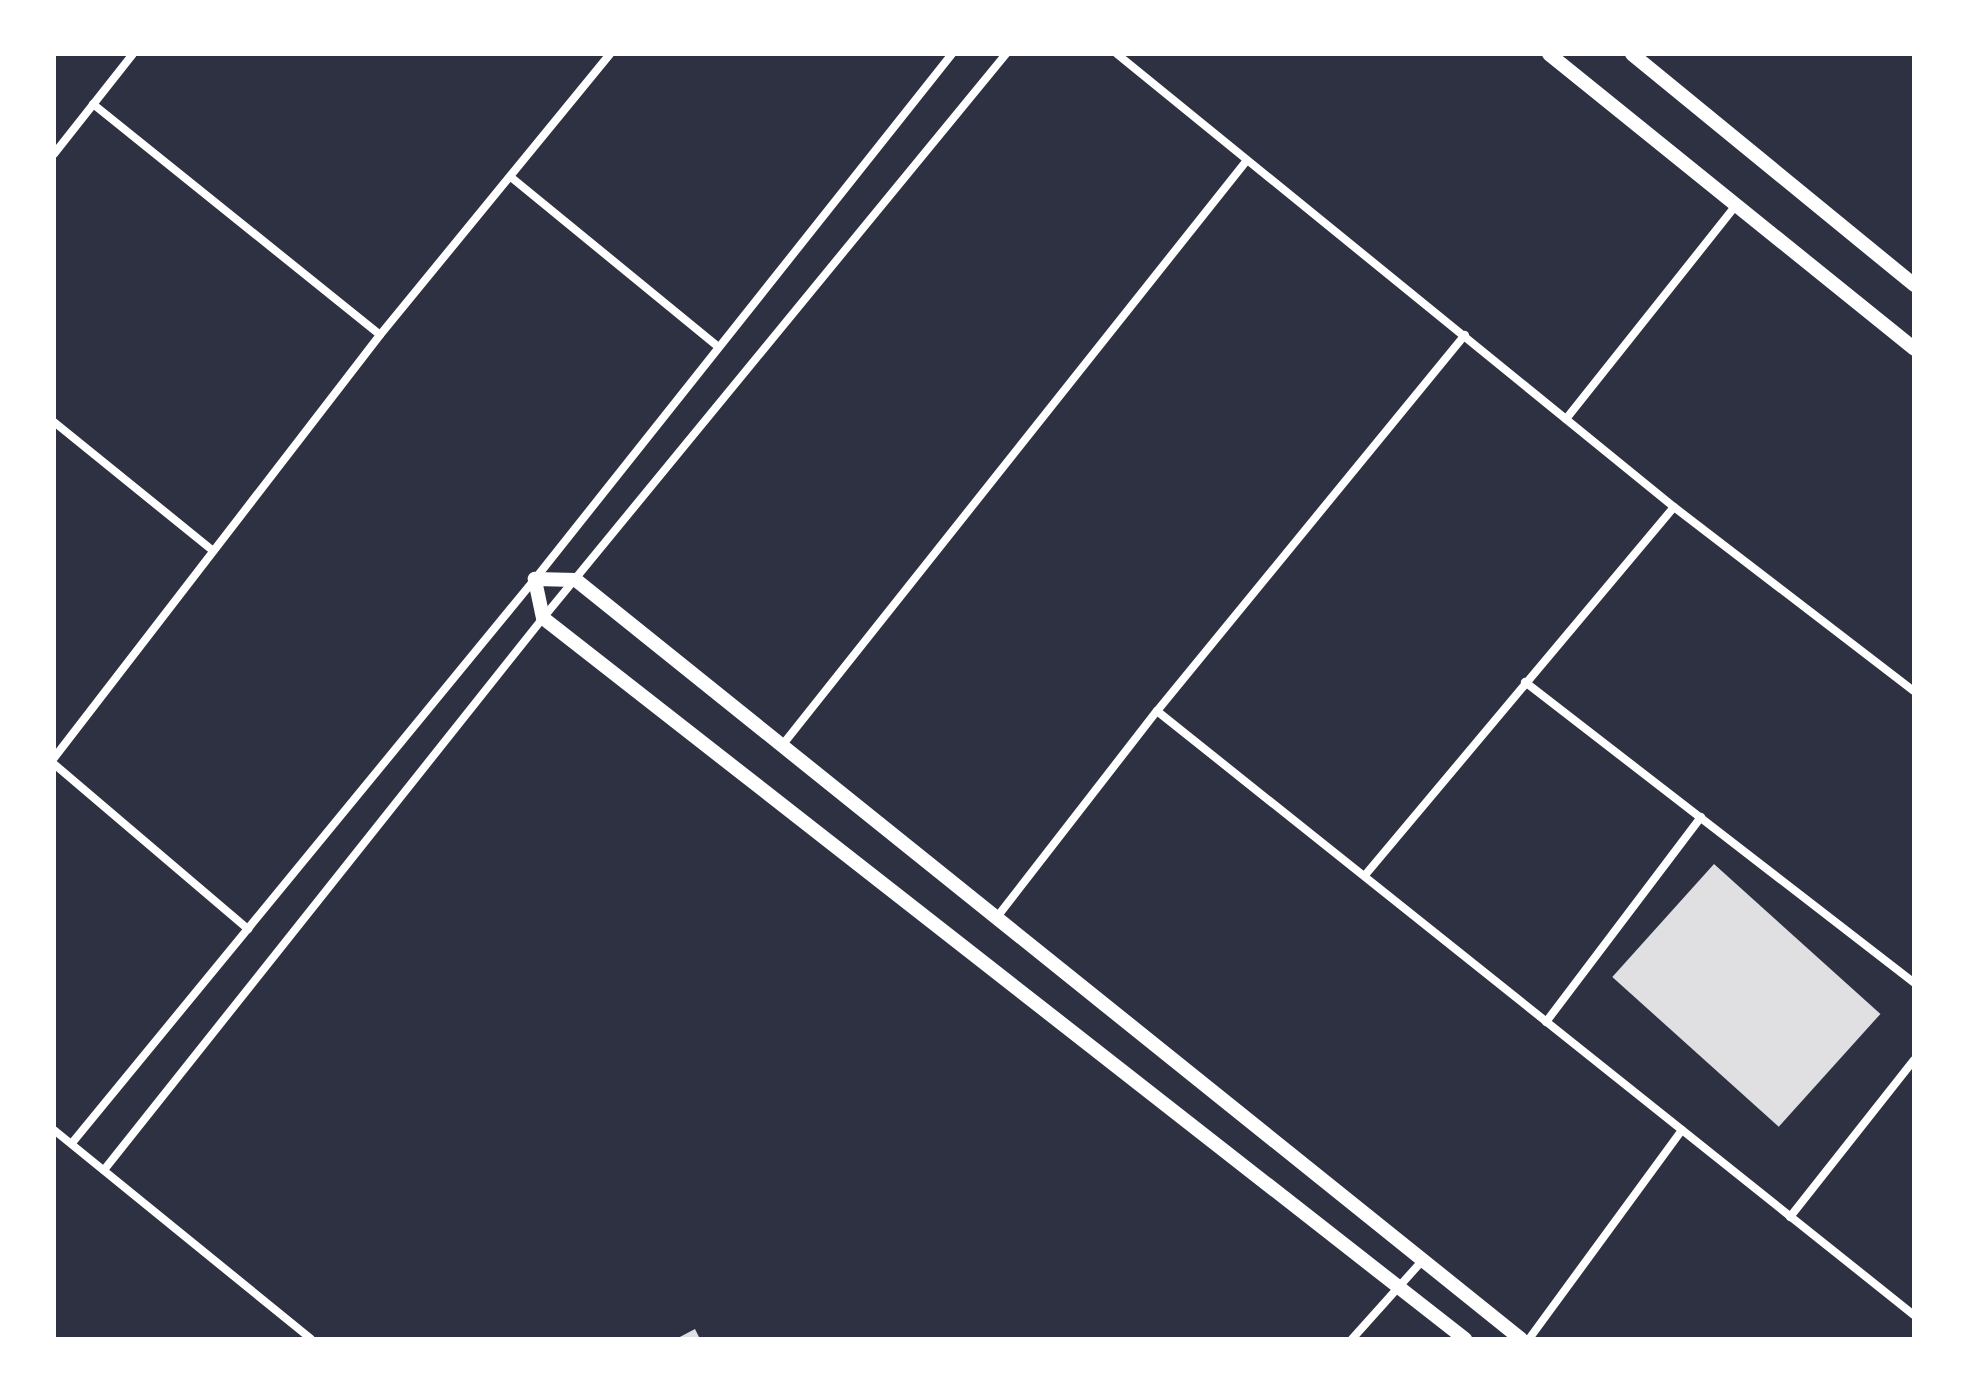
<!DOCTYPE html>
<html>
<head>
<meta charset="utf-8">
<style>
  body { margin:0 }
  #map { position:relative; width:1968px; height:1393px; overflow:hidden; background:#2d3142; font-family:Manrope,sans-serif }
  div>[style] { position:absolute }
  .building>* { inset:0; background:#e0e0e3; transform-origin:0 0 }
  .minor>* { height:8px; margin:-4px; padding:0 4px; transform-origin:4px; border-radius:4px; background:#fff }
  .tertiary>* { height:14px; margin:-7px; padding:0 7px; transform-origin:7px; border-radius:7px; background:#fff }
  span { translate:-50% -50%; white-space:nowrap; text-align:center; line-height:1.15; -webkit-text-stroke:8px #fff; paint-order:stroke }
  .frame { position:absolute; inset:0; border:56px solid #fff; pointer-events:none }
</style>
</head>
<body>
<div id="map">
  <div class="building">
    <i style="left:1714px;top:864px;width:224px;height:152px;rotate:42deg"></i>
    <i style="clip-path:polygon(695px 1329px,700px 1339px,676px 1339px)"></i>
  </div>
  <div class="minor">
    <i style="left:1117px;top:54px;width:718px;rotate:39.12deg"></i>
    <i style="left:1674px;top:507px;width:302px;rotate:37.5deg"></i>
    <i style="left:93px;top:104px;width:368px;rotate:38.8deg"></i>
    <i style="left:54px;top:154px;width:127px;rotate:-51.7deg"></i>
    <i style="left:512px;top:178px;width:265px;rotate:39.3deg"></i>
    <i style="left:1566px;top:419px;width:273px;rotate:-51.5deg"></i>
    <i style="left:54px;top:422px;width:203px;rotate:39deg"></i>
    <i style="left:1525px;top:682px;width:492px;rotate:37.7deg"></i>
    <i style="left:1157px;top:711px;width:968px;rotate:38.59deg"></i>
    <i style="left:784px;top:743px;width:744px;rotate:-51.54deg"></i>
    <i style="left:54px;top:758px;width:534px;rotate:-52.38deg"></i>
    <i style="left:380px;top:335px;width:363px;rotate:-50.7deg"></i>
    <i style="left:54px;top:764px;width:255px;rotate:40.4deg"></i>
    <i style="left:1366px;top:874px;width:479px;rotate:-50deg"></i>
    <i style="left:997px;top:917px;width:261px;rotate:-52.2deg"></i>
    <i style="left:1157px;top:711px;width:486px;rotate:-50.7deg"></i>
    <i style="left:1546px;top:1022px;width:257px;rotate:-52.9deg"></i>
    <i style="left:54px;top:1130px;width:331px;rotate:39.1deg"></i>
    <i style="left:72px;top:1143px;width:730px;rotate:-50.62deg"></i>
    <i style="left:535px;top:579px;width:670px;rotate:-51.54deg"></i>
    <i style="left:104px;top:1170px;width:705px;rotate:-51.51deg"></i>
    <i style="left:543px;top:618px;width:730px;rotate:-50.62deg"></i>
    <i style="left:1790px;top:1217px;width:200px;rotate:-51.7deg"></i>
    <i style="left:1352px;top:1339px;width:105px;rotate:-48.1deg"></i>
    <i style="left:1529px;top:1339px;width:259px;rotate:-53.8deg"></i>
  </div>
  <div class="tertiary">
    <i style="left:1549px;top:54px;width:469px;rotate:38.9deg"></i>
    <i style="left:1632px;top:54px;width:365px;rotate:39.3deg"></i>
    <i style="left:1465px;top:1339px;width:1170px;rotate:-141.97deg"></i>
    <i style="left:543px;top:618px;width:40px;rotate:-102deg"></i>
    <i style="left:535px;top:579px;width:41px;rotate:1.4deg"></i>
    <i style="left:576px;top:580px;width:1212px;rotate:38.77deg"></i>
  </div>
  <div class="frame"></div>
</div>
</body>
</html>
